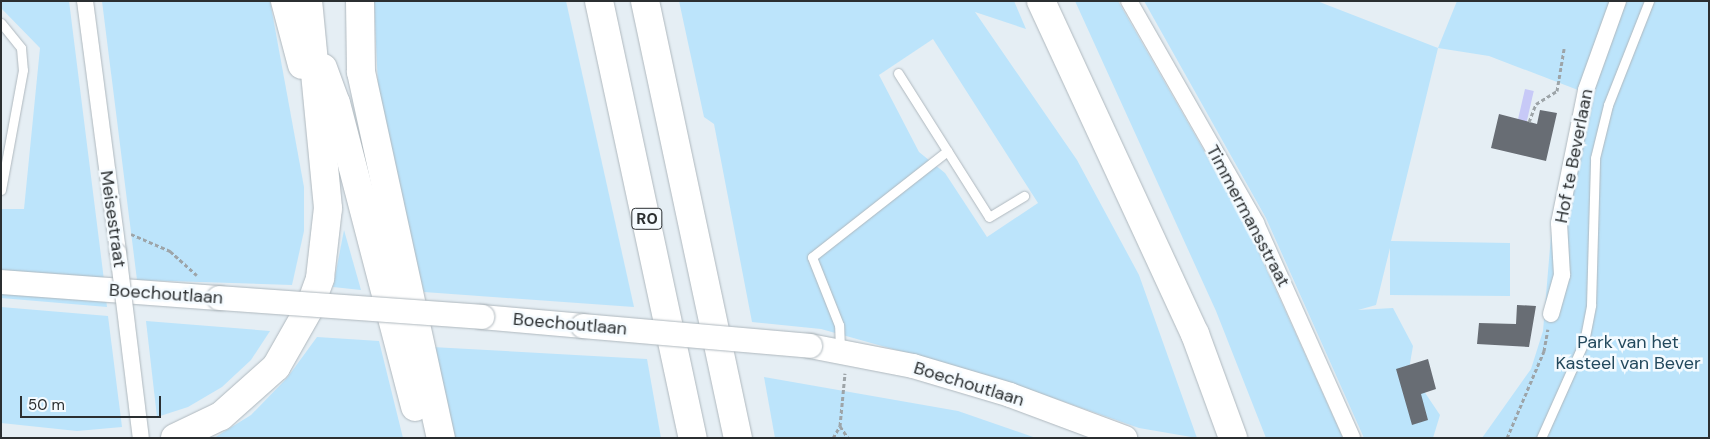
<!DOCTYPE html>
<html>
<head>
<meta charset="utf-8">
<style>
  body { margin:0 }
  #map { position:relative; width:1710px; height:439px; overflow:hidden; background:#e5eef4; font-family:"DM Sans",sans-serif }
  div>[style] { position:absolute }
  .green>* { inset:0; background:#bce4fb }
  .water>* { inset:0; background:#c7c9f7; transform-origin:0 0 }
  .building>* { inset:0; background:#686d74 }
  .path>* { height:3px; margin-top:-1.5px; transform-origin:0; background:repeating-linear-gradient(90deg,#9da4a8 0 4px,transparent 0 6.5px) }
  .roads { filter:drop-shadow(0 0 1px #afb8be) drop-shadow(0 0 1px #afb8be) }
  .lane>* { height:9px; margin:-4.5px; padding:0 4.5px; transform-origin:4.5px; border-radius:4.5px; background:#fff }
  .street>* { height:16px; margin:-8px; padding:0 8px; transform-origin:8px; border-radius:8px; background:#fff }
  .secondary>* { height:24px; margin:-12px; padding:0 12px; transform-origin:12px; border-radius:12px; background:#fff }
  .highway>* { height:28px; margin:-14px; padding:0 14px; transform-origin:14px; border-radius:14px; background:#fff }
  .bridges { filter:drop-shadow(0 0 1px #afb8be) drop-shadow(0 0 1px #afb8be) }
  .street-bridge>* { height:16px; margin:-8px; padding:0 8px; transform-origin:8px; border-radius:8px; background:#fff }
  .secondary-bridge>* { height:24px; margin:-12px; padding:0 12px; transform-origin:12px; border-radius:12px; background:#fff }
  span { translate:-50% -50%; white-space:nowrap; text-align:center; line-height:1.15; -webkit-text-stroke:5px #f5fbff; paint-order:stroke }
  .shield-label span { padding:1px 4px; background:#f5fbff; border:1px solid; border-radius:4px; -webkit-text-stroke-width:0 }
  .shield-label { font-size:16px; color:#2b2f31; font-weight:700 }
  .street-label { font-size:18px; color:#2b2f31 }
  .park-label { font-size:18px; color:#23495d }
  .frame { position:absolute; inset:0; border:2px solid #2b2f31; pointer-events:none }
  .scale { position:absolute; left:20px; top:396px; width:141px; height:22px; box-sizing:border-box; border:2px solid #2b2f31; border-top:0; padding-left:6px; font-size:15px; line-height:18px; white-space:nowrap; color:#2b2f31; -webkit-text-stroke:4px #f5fbff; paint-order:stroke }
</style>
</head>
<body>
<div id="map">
  <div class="green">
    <i style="clip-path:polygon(1px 1px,69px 1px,104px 280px,1px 272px,1px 209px,24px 209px,40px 48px,1px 8px)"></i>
    <i style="clip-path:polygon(102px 1px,270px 1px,304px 187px,304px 231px,292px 285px,137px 280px)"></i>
    <i style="clip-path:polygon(374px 1px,566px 1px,634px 307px,424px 292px,396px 186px,378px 86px)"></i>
    <i style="clip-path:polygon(evenodd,679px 1px,1014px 1px,1026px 29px,975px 12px,1077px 160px,1139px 275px,1197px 438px,1139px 428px,993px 377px,821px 329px,752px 322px,714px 124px,704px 117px,679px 1px,933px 39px,1038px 203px,987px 237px,945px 173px,919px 152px,879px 75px,933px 39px)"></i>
    <i style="clip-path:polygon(1075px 1px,1118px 1px,1245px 222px,1343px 438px,1266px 438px,1216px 311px)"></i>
    <i style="clip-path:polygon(1144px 1px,1317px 1px,1438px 48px,1457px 1px,1709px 1px,1709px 438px,1482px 438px,1531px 369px,1543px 331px,1551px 236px,1567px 152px,1606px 12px,1578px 90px,1489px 56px,1438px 48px,1391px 241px,1510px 243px,1510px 296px,1390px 295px,1390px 248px,1376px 305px,1358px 310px,1393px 308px,1413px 346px,1409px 369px,1440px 415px,1433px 438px,1364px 438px,1266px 218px)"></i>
    <i style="clip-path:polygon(344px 230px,361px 290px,333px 287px)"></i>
    <i style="clip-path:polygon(1px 292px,106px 299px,107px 307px,1px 298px)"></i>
    <i style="clip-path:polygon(1px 307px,108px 316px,122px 427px,77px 431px,1px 423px)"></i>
    <i style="clip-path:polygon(146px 321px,270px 331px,251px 360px,222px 387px,188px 407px,157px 417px)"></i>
    <i style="clip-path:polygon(317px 337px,379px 341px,403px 438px,214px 438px,251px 415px,287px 378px)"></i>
    <i style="clip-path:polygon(432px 347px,647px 359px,661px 438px,454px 438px)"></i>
    <i style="clip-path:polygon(764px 377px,958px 411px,1036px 438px,775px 438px)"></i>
  </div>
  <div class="water">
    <i style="left:1525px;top:89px;width:9px;height:33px;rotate:13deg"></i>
  </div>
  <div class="building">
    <i style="clip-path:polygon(1540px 110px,1557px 113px,1546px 161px,1491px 148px,1499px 114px,1537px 124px)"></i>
    <i style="clip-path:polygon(1517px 305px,1536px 306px,1529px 347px,1477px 344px,1479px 323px,1516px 324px)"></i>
    <i style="clip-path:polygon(1428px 359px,1436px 389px,1421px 394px,1428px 420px,1412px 425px,1396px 369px)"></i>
  </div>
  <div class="path">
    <i style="left:1529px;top:122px;width:19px;rotate:-69deg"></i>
    <i style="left:1536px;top:104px;width:25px;rotate:-32deg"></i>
    <i style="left:1557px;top:91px;width:43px;rotate:-80.5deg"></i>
    <i style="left:131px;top:234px;width:43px;rotate:23.6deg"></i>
    <i style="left:170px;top:251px;width:36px;rotate:42deg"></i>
    <i style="left:840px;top:426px;width:14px;rotate:56deg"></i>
    <i style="left:833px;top:438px;width:14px;rotate:-60deg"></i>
    <i style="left:840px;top:426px;width:53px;rotate:-84.6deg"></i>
    <i style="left:1507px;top:438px;width:95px;rotate:-67deg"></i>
    <i style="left:1544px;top:351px;width:22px;rotate:-80deg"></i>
  </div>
  <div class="roads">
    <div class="lane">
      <i style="left:1px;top:23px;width:32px;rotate:51deg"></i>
      <i style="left:21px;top:48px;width:22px;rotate:85deg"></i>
      <i style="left:23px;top:70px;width:122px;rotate:100.4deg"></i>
      <i style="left:898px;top:73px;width:170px;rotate:57.7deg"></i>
      <i style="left:989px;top:217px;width:41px;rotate:-31deg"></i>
      <i style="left:840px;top:350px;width:25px;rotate:-92deg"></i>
      <i style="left:839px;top:325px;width:73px;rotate:-111.7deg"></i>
      <i style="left:812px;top:257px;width:172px;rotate:-38.1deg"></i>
      <i style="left:1541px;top:438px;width:105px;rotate:-65.9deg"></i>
      <i style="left:1584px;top:342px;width:38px;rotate:-79deg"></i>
      <i style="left:1591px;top:305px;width:147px;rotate:-88.4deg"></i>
      <i style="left:1595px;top:158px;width:55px;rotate:-76.2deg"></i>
      <i style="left:1608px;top:105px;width:112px;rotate:-68.5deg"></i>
    </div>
    <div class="street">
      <i style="left:85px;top:1px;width:253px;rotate:82.5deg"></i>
      <i style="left:1129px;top:1px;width:256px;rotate:60.2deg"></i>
      <i style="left:1256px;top:223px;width:235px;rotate:65.9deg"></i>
      <i style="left:1551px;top:314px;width:41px;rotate:-74.2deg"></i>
      <i style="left:1562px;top:275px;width:52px;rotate:-93.3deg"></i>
      <i style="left:1559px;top:223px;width:136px;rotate:-78.5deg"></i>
      <i style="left:1586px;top:90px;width:95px;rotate:-70.2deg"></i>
    </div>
    <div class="secondary">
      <i style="left:1px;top:282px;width:219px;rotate:4.2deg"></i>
      <i style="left:482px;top:317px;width:101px;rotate:5.1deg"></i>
      <i style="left:810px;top:346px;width:105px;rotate:11deg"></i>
      <i style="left:913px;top:366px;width:101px;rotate:16.6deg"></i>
      <i style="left:1010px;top:395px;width:123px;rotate:20.5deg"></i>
    </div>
    <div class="highway">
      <i style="left:285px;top:1px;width:66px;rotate:75.1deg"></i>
      <i style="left:360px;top:1px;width:71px;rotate:89.2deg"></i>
      <i style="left:361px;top:72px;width:375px;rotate:77.7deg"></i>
      <i style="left:599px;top:1px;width:447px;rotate:77.9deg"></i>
      <i style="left:645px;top:1px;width:447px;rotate:78deg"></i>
      <i style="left:1041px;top:1px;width:367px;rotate:65.2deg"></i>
      <i style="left:1195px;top:334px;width:111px;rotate:69.9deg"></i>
      <i style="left:323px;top:68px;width:37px;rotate:70deg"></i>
      <i style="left:336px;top:103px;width:314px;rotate:75.4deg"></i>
      <i style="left:175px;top:438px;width:51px;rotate:-25.6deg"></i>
      <i style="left:221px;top:416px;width:74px;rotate:-41.7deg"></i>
      <i style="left:276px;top:367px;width:67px;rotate:-60.4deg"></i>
      <i style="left:309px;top:309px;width:33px;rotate:-70deg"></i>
      <i style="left:320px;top:278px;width:70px;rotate:-83.5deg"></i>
      <i style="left:328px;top:208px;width:208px;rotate:-95.5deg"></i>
    </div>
  </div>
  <div class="bridges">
    <div class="street-bridge">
      <i style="left:118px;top:252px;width:187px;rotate:83deg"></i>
    </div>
    <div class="secondary-bridge">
      <i style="left:219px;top:298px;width:264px;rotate:4.1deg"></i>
      <i style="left:583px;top:326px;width:228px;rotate:5deg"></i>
    </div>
  </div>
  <div class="shield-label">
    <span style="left:647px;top:219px">R0</span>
  </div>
  <div class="street-label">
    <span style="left:1574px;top:156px;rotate:-79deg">Hof te Beverlaan</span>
    <span style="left:1248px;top:216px;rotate:62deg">Timmermansstraat</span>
    <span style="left:113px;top:219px;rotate:82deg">Meisestraat</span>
    <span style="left:166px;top:294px;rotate:4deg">Boechoutlaan</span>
    <span style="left:570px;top:324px;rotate:5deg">Boechoutlaan</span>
    <span style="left:969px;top:384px;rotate:17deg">Boechoutlaan</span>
  </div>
  <div class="park-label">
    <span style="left:1628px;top:353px">Park van het<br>Kasteel van Bever</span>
  </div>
  <div class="frame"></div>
  <div class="scale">50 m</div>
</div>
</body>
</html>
